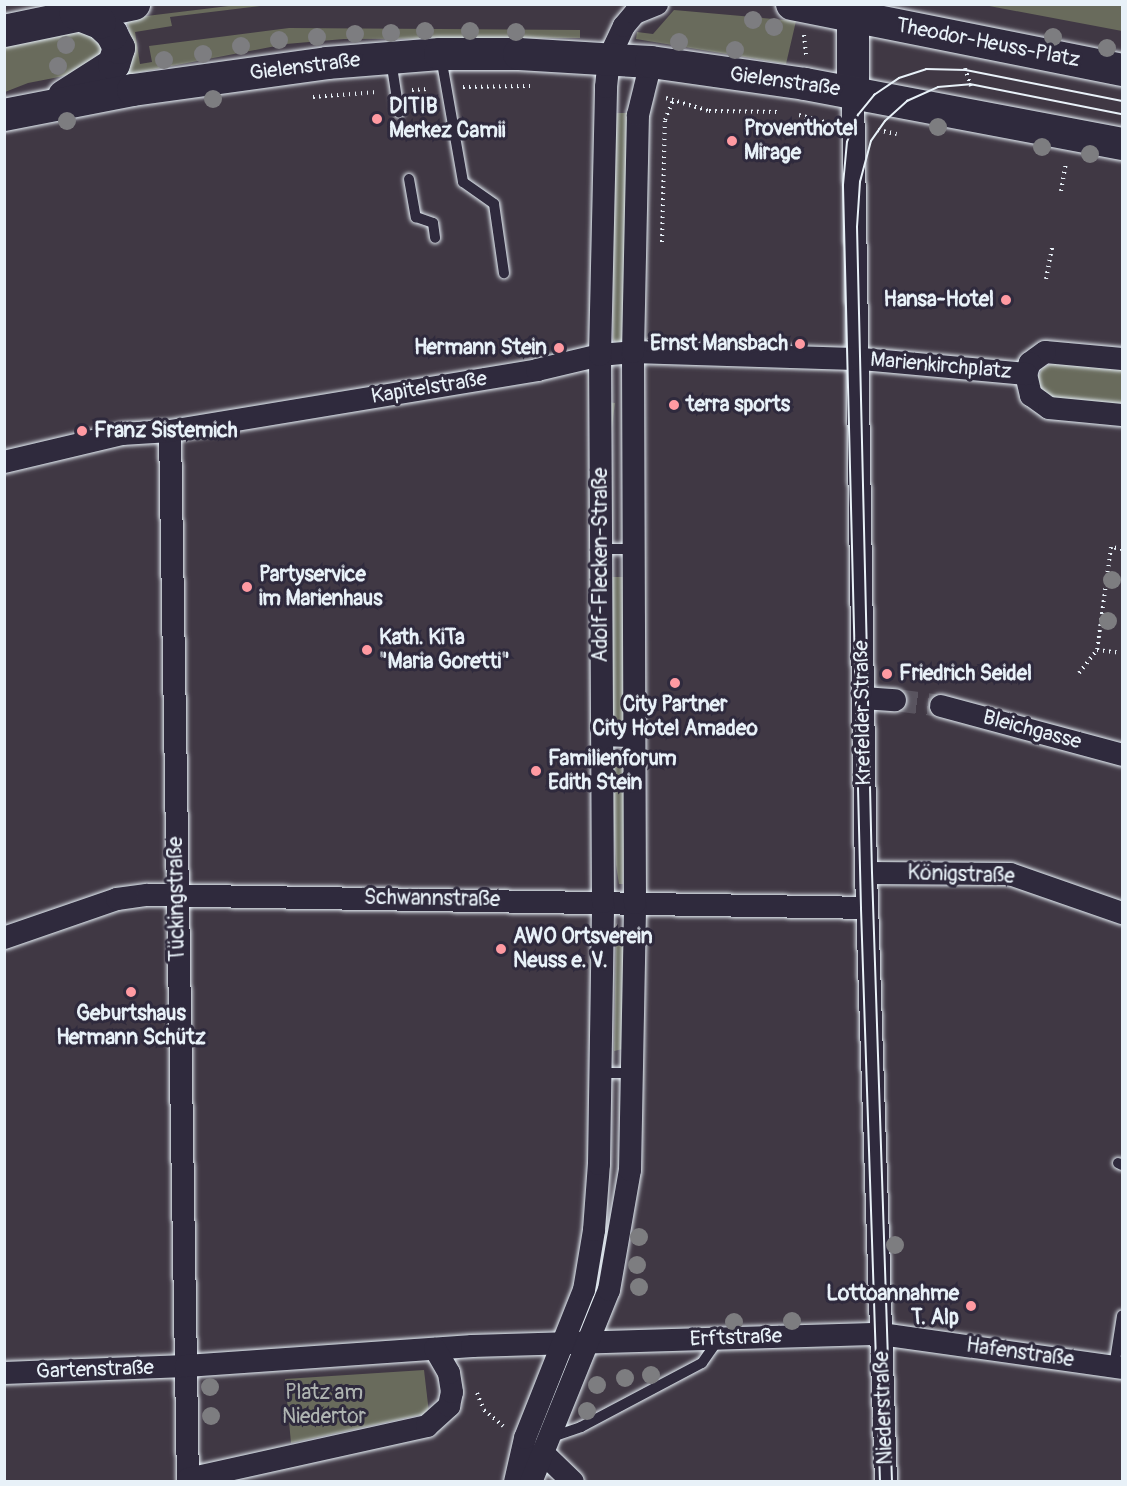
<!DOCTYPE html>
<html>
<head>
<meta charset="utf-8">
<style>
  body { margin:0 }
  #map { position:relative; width:1127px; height:1486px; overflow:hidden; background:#403844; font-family:Pangolin,sans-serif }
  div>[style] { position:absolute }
  .green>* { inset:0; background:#696b5c; transform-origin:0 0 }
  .street-tunnel>* { height:22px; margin-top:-11px; transform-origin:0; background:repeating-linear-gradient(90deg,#59545f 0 22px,transparent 0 33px) }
  .path>* { height:4px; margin-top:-2px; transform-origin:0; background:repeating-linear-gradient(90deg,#e8f1f8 0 1.5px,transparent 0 6px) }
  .roads { filter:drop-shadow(0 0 2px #e8f1f8) drop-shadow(0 0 2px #e8f1f8) }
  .lane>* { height:10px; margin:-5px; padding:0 5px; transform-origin:5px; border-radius:5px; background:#2f2a3d }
  .street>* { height:22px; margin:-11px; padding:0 11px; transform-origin:11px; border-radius:11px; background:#2f2a3d }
  .secondary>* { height:32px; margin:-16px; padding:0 16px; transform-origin:16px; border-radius:16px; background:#2f2a3d }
  .tram>* { height:1.5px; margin:-0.75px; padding:0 0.75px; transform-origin:0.75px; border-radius:0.75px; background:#e8f1f8 }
  .trees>* { width:18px; height:18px; margin:-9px; border-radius:50%; background:#7d7d80 }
  .dots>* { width:16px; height:16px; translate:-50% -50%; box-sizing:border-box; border:3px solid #2f2a3d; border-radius:50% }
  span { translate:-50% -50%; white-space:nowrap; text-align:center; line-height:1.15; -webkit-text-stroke:6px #2f2a3d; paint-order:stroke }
  .street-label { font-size:21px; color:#e8f1f8 }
  .poi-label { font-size:21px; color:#e8f1f8; font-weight:700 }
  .left { translate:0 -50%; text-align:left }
  .right { translate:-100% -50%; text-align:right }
  .park-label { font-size:21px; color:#afb5b2 }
  .frame { position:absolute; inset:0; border:6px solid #e8f1f8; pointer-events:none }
</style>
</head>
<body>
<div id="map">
  <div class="green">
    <i style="clip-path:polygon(237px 5px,268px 5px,170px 17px,172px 26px,135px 32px,140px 64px,152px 62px,149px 46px,289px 28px,580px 30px,580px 38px,344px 39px,286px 44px,125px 75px,132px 46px,127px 20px,130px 18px)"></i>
    <i style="clip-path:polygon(984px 5px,1122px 5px,1122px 31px)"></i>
    <i style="clip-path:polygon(674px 10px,796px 21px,786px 64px,636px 39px,637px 32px,653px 34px)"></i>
    <i style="clip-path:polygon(79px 30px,99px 38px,105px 57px,90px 71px,28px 83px,5px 92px,4px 45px)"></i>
    <i style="clip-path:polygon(614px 113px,630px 113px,627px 339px,617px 347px,613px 339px)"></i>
    <i style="clip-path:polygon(1054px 363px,1122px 370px,1122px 405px,1050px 398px,1040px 392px,1037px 379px,1043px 367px)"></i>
    <i style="left:607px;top:402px;width:8px;height:137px;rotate:7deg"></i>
    <i style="left:608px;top:577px;width:16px;height:153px"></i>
    <i style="clip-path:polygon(610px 755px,627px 755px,623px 884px,619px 884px,616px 865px)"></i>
    <i style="clip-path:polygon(616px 923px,624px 946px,623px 1049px,614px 1051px)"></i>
    <i style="clip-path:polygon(424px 1370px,429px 1413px,291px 1443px,285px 1379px)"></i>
  </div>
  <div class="street-tunnel">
    <i style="left:895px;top:700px;width:46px;rotate:7.4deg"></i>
  </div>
  <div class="path">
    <i style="left:804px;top:35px;width:20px;rotate:84deg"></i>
    <i style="left:965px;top:68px;width:19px;rotate:72deg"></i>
    <i style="left:463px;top:87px;width:67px;rotate:-0.9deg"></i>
    <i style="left:412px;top:90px;width:16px;rotate:-4deg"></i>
    <i style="left:313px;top:97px;width:64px;rotate:-4.5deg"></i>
    <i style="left:666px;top:98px;width:45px;rotate:16.8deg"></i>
    <i style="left:709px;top:111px;width:70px;rotate:0.8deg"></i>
    <i style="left:799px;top:115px;width:31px;rotate:15deg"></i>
    <i style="left:878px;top:130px;width:19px;rotate:12deg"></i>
    <i style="left:1061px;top:191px;width:29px;rotate:-80deg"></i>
    <i style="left:662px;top:242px;width:122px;rotate:-88.6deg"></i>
    <i style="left:665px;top:120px;width:22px;rotate:-68deg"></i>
    <i style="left:1046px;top:279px;width:33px;rotate:-79deg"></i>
    <i style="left:1122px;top:549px;width:11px;rotate:-170deg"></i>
    <i style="left:1111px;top:547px;width:104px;rotate:97.7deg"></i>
    <i style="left:1097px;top:650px;width:25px;rotate:7deg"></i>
    <i style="left:1079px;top:673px;width:29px;rotate:-52deg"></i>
    <i style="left:477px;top:1393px;width:18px;rotate:68deg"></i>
    <i style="left:484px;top:1410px;width:25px;rotate:40deg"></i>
  </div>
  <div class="roads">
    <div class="lane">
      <i style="left:441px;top:57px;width:127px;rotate:80deg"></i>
      <i style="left:463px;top:182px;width:38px;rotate:35deg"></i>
      <i style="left:494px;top:204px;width:70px;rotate:81.8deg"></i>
      <i style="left:391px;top:60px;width:53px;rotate:81.3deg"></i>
      <i style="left:409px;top:179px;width:39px;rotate:80deg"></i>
      <i style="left:416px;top:217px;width:18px;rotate:19deg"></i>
      <i style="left:433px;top:223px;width:15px;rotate:82deg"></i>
      <i style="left:601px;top:549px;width:33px"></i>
      <i style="left:602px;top:741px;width:33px;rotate:2deg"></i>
      <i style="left:600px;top:1073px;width:32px"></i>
      <i style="left:1118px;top:1163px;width:4px;rotate:27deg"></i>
      <i style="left:1114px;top:1367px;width:52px;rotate:-81.1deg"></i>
      <i style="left:552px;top:1437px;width:31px;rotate:-19deg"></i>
      <i style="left:581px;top:1427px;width:137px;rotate:-27.9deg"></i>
      <i style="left:702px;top:1363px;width:29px;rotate:-55deg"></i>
    </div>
    <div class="street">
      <i style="left:853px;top:92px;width:781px;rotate:89.05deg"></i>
      <i style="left:866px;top:873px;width:609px;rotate:88.12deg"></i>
      <i style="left:1122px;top:359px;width:77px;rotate:-174.8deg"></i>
      <i style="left:1045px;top:352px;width:19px;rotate:144deg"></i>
      <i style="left:1030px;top:363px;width:12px;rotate:110deg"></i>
      <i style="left:1026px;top:374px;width:22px;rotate:77deg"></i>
      <i style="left:1031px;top:395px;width:22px;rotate:36deg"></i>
      <i style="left:1049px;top:408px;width:73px;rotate:5.5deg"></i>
      <i style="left:170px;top:431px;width:1048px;rotate:89.02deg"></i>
      <i style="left:4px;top:462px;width:121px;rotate:-13.3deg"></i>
      <i style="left:122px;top:434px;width:48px;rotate:-3.6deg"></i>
      <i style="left:170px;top:431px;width:372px;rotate:-9.4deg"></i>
      <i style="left:537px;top:370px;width:65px;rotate:-13.4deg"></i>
      <i style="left:600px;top:355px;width:33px;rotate:-5deg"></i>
      <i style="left:633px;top:352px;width:229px;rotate:1.8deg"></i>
      <i style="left:862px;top:359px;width:165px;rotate:5.2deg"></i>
      <i style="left:863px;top:698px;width:32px;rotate:4deg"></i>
      <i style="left:941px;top:706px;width:188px;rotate:15.1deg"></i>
      <i style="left:866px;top:873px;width:144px;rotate:0.4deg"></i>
      <i style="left:1010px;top:874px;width:119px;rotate:19.2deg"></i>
      <i style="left:4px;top:938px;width:120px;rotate:-19deg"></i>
      <i style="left:117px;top:899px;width:30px;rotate:-8deg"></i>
      <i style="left:147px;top:895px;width:720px;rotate:1.03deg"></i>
      <i style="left:4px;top:1373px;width:182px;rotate:-2.2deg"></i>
      <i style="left:186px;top:1366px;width:287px;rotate:-4deg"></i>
      <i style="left:472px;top:1346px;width:409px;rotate:-1.7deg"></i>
      <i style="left:881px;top:1334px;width:243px;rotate:8deg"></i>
      <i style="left:544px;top:1454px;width:40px;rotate:44deg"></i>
      <i style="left:188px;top:1479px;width:245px;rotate:-12.5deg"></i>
      <i style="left:427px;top:1426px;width:30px;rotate:-42deg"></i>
      <i style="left:449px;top:1406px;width:14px;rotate:-78deg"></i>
      <i style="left:452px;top:1392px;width:19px;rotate:-99deg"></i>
      <i style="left:449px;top:1373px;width:28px;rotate:-120deg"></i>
      <i style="left:515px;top:1482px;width:45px;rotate:-77.2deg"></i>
      <i style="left:525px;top:1438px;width:159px;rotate:-68.3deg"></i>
      <i style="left:584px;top:1290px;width:61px;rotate:-80.5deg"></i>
      <i style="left:594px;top:1230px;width:66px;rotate:-85.7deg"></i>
      <i style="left:599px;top:1164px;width:262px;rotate:-89.1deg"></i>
      <i style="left:603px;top:902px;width:547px;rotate:-90.31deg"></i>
      <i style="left:600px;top:355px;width:268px;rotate:-88.7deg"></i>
      <i style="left:606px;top:87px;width:29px;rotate:-84deg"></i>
      <i style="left:609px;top:58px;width:35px;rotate:-65deg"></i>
      <i style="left:624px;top:26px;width:17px;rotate:-50deg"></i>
      <i style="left:635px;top:13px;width:24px;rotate:-22deg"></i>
      <i style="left:531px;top:1482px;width:207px;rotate:-67.9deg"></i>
      <i style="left:609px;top:1290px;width:122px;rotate:-80.1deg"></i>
      <i style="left:630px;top:1170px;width:267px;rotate:-88.9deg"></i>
      <i style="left:635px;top:903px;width:551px;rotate:-90.21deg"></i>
      <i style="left:633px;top:352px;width:237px;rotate:-88.8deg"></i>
      <i style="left:638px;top:115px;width:55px;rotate:-76.2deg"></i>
    </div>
    <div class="secondary">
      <i style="left:792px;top:4px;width:337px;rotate:11.3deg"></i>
      <i style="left:853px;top:4px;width:88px;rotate:90deg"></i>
      <i style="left:4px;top:31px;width:133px;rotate:-11.7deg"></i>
      <i style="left:64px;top:96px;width:59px;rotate:-32.6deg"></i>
      <i style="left:114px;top:64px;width:17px;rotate:-73deg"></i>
      <i style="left:119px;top:48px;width:16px;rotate:-117deg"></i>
      <i style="left:112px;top:34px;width:16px;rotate:-137deg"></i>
      <i style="left:100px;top:23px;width:26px;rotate:-159deg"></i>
      <i style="left:4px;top:115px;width:131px;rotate:-11deg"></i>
      <i style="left:133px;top:90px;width:196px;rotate:-7.9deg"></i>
      <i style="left:327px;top:63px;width:113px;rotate:-4.6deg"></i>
      <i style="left:440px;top:54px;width:79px"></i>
      <i style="left:519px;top:54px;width:132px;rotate:3.5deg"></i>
      <i style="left:651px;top:62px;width:156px;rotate:8.1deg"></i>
      <i style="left:805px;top:84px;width:323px;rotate:10.7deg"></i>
    </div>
  </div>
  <div class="tram">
    <i style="left:880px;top:1482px;width:574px;rotate:-91.9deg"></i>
    <i style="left:861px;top:908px;width:723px;rotate:-91.43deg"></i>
    <i style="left:843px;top:185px;width:43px;rotate:-84.7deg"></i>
    <i style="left:847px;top:142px;width:29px;rotate:-68deg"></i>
    <i style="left:858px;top:115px;width:26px;rotate:-51deg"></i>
    <i style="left:874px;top:95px;width:30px;rotate:-34deg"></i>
    <i style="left:899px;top:78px;width:28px;rotate:-18deg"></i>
    <i style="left:926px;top:69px;width:40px;rotate:1.4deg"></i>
    <i style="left:966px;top:70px;width:159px;rotate:11.2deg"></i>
    <i style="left:892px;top:1482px;width:609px;rotate:-91.88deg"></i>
    <i style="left:872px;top:873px;width:646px;rotate:-91.33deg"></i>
    <i style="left:857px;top:227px;width:45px;rotate:-86.2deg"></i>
    <i style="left:860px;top:182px;width:42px;rotate:-75deg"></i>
    <i style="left:871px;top:141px;width:24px;rotate:-55deg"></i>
    <i style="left:885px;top:121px;width:30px;rotate:-42deg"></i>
    <i style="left:907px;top:101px;width:34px;rotate:-24deg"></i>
    <i style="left:938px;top:87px;width:32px;rotate:-5deg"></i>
    <i style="left:970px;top:84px;width:155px;rotate:11.2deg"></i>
  </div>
  <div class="trees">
    <i style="left:753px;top:20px"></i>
    <i style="left:774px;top:27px"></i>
    <i style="left:425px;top:31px"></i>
    <i style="left:470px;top:31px"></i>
    <i style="left:516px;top:32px"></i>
    <i style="left:391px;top:33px"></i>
    <i style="left:355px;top:34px"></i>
    <i style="left:317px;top:37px"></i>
    <i style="left:1053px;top:37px"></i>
    <i style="left:279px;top:40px"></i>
    <i style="left:679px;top:42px"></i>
    <i style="left:66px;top:45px"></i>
    <i style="left:241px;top:46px"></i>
    <i style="left:1107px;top:48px"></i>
    <i style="left:735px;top:50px"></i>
    <i style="left:203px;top:54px"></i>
    <i style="left:164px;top:60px"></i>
    <i style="left:58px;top:66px"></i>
    <i style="left:213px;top:99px"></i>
    <i style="left:67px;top:121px"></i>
    <i style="left:938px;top:127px"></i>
    <i style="left:1042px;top:147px"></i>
    <i style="left:1090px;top:154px"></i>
    <i style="left:1112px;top:580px"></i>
    <i style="left:1108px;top:621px"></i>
    <i style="left:639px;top:1237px"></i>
    <i style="left:895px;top:1245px"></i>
    <i style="left:637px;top:1265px"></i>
    <i style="left:639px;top:1287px"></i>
    <i style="left:792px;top:1321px"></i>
    <i style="left:734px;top:1322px"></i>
    <i style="left:651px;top:1375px"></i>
    <i style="left:625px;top:1378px"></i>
    <i style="left:597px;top:1385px"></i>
    <i style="left:210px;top:1387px"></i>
    <i style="left:587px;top:1411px"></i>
    <i style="left:211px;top:1416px"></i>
  </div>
  <div class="dots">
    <i style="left:377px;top:119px;background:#ff9aa2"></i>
    <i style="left:732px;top:141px;background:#ff9aa2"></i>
    <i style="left:1006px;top:300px;background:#ff9aa2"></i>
    <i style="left:800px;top:344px;background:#ff9aa2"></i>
    <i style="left:559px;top:348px;background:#ff9aa2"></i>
    <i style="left:674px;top:405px;background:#ff9aa2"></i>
    <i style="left:82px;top:431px;background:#ff9aa2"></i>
    <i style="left:247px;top:587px;background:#ff9aa2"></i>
    <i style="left:367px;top:650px;background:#ff9aa2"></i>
    <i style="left:887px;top:674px;background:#ff9aa2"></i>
    <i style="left:675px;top:683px;background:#ff9aa2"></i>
    <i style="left:536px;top:771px;background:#ff9aa2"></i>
    <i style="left:501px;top:949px;background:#ff9aa2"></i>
    <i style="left:131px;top:992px;background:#ff9aa2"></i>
    <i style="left:971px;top:1306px;background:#ff9aa2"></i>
  </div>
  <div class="street-label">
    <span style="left:988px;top:43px;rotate:11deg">Theodor-Heuss-Platz</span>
    <span style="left:305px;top:67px;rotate:-7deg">Gielenstraße</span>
    <span style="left:785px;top:82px;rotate:8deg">Gielenstraße</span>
    <span style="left:941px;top:366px;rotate:5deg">Marienkirchplatz</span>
    <span style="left:429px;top:388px;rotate:-9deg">Kapitelstraße</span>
    <span style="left:601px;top:565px;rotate:-90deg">Adolf-Flecken-Straße</span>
    <span style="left:863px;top:713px;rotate:-91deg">Krefelder Straße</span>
    <span style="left:1032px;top:730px;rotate:15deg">Bleichgasse</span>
    <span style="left:961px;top:875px;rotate:2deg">Königstraße</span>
    <span style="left:177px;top:899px;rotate:-91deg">Tückingstraße</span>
    <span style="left:432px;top:899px;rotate:1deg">Schwannstraße</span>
    <span style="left:736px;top:1338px;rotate:-2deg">Erftstraße</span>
    <span style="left:1020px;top:1353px;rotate:8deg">Hafenstraße</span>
    <span style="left:95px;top:1370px;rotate:-2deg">Gartenstraße</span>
    <span style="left:884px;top:1408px;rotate:-92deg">Niederstraße</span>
  </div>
  <div class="poi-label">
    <span class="left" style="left:389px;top:119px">DITIB<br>Merkez Camii</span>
    <span class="left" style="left:744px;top:141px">Proventhotel<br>Mirage</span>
    <span class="right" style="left:994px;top:300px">Hansa-Hotel</span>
    <span class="right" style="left:788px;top:344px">Ernst Mansbach</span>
    <span class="right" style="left:547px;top:348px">Hermann Stein</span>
    <span class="left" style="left:686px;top:405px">terra sports</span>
    <span class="left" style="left:94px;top:431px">Franz Sistemich</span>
    <span class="left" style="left:259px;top:587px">Partyservice<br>im Marienhaus</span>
    <span class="left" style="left:379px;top:650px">Kath. KiTa<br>"Maria Goretti"</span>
    <span class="left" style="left:899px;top:674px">Friedrich Seidel</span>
    <span style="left:675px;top:717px">City Partner<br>City Hotel Amadeo</span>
    <span class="left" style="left:548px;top:771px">Familienforum<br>Edith Stein</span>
    <span class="left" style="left:513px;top:949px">AWO Ortsverein<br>Neuss e. V.</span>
    <span style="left:131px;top:1026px">Geburtshaus<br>Hermann Schütz</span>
    <span class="right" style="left:959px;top:1306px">Lottoannahme<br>T. Alp</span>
  </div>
  <div class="park-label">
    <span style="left:324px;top:1405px">Platz am<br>Niedertor</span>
  </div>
  <div class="frame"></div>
</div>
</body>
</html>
